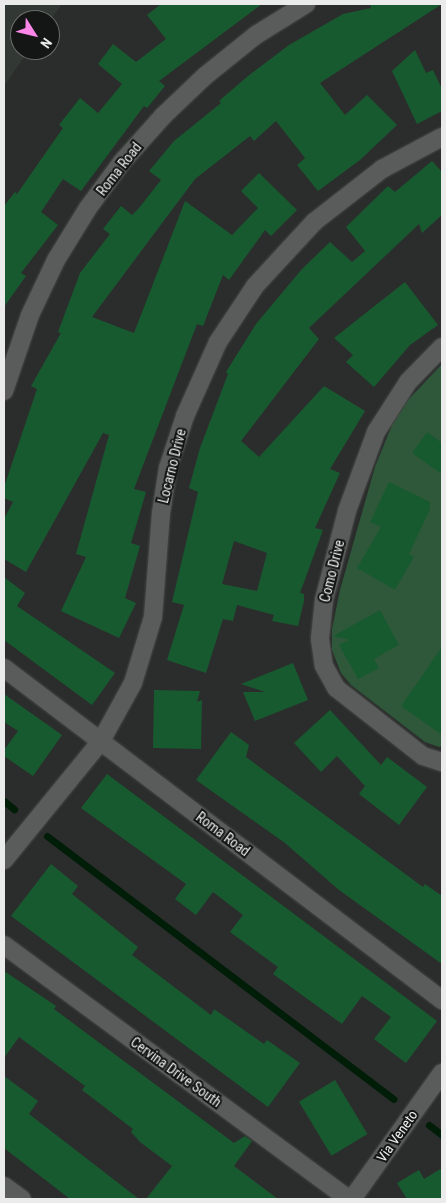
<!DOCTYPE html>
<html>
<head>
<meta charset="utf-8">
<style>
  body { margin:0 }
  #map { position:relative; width:446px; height:1203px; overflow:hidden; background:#2b2d2c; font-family:"Roboto Condensed",sans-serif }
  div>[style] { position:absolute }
  .built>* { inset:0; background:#323934 }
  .green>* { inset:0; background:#2f583b }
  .stream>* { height:7px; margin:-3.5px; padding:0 3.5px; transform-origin:3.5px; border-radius:3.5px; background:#001d08 }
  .building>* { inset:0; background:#185a30; transform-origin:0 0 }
  .roads { filter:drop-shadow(0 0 1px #474947) drop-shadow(0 0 1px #474947) }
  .street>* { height:18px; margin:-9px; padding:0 9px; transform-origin:9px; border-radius:9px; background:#5a5c5b }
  span { translate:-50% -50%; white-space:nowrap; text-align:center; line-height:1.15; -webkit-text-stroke:4px #141515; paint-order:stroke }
  .street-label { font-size:14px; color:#eaebea }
  .frame { position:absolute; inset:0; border:5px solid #eaebea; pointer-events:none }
  .north { position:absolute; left:10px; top:10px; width:50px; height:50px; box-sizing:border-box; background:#141515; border:1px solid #6a6b6a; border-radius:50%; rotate:126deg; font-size:14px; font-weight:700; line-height:20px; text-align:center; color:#eaebea }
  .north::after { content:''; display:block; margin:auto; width:18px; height:22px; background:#fa87e8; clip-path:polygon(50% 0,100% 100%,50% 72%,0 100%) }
</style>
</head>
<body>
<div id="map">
  <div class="built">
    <i style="clip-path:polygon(4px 4px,62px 4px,50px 20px,20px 20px,20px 50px,29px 50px,4px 86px)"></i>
  </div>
  <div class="green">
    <i style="clip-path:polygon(442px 364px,442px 746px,439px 747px,425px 742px,351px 685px,341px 673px,332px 650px,332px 629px,340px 590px,375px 467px,392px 425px,408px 400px)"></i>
  </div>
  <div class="stream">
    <i style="left:4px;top:801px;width:13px;rotate:39deg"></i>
    <i style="left:47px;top:836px;width:435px;rotate:37.2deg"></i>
    <i style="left:429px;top:1125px;width:16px;rotate:38deg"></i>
  </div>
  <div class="building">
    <i style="clip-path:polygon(161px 4px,262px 4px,159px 81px,165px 86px,147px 108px,144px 106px,81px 191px,63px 179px,41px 212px,58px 225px,21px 273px,26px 276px,4px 307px,4px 206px,15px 192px,17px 194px,63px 128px,59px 125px,80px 98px,98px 113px,122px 84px,98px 64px,113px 44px,136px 62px,166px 39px,147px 15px)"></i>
    <i style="clip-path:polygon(370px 4px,442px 4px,320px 83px,345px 115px,367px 95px,397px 125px,360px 160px,318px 191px,297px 165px,305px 158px,276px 121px,254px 141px,250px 136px,195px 179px,92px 317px,134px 333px,185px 201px,232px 235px,258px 208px,241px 191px,259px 173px,297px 210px,271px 236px,265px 230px,229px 280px,223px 275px,203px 326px,197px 324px,134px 489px,146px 492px,131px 543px,140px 546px,125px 598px,136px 603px,119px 638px,61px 611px,86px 557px,76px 554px,109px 435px,103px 433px,26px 572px,4px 559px,4px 519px,13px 502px,4px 498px,4px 487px,37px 389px,31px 386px,61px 333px,58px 332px,80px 273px,110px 234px,103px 229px,121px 206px,132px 215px,139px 208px,161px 180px,149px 171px,174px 141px,221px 103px,219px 101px,248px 76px,289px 45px,343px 14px,371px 8px)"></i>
    <i style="clip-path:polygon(415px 50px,426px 73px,433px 70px,442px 89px,442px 111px,417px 124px,392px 71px)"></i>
    <i style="clip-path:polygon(evenodd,432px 161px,442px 172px,442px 215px,422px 233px,419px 224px,309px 328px,319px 339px,241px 441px,259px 457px,324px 386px,365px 411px,330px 469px,340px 473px,315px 528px,323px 530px,300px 593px,304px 594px,304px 601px,298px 626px,272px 621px,274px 615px,237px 605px,233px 621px,223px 619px,206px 673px,167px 660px,184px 605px,172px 602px,198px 492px,189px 488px,200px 448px,228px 374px,226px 372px,256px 324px,302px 269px,330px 242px,352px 262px,365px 251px,346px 227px,388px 186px,395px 192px,432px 161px,234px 541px,267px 553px,257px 591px,222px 584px,234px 541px)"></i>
    <i style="clip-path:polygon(405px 282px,438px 325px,410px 345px,374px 387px,346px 362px,353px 355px,334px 338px)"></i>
    <i style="clip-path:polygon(427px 432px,442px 443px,442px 474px,412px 453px)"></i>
    <i style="clip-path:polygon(389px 482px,430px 502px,430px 509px,409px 554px,414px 557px,395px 590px,357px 568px,381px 527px,370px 522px)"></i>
    <i style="clip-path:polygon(4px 577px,25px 593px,17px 606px,115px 673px,92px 705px,4px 640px)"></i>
    <i style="clip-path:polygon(380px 610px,399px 645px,374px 659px,379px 668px,358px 679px,339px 645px,349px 640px,333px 636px)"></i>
    <i style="clip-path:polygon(442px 647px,442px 735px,401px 706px)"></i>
    <i style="clip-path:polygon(293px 663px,308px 700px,255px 721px,243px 692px,265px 692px,241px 684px)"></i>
    <i style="clip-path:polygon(154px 690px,200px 691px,197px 702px,202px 700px,201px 749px,153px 748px)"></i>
    <i style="clip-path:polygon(4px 694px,62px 735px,33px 776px,4px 756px,4px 750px,18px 731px,4px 722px)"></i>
    <i style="clip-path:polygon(330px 710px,381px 765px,387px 757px,427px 787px,399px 825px,359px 794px,365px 786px,337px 756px,321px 772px,294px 743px)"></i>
    <i style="clip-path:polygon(231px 732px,249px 745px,246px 757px,423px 887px,425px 884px,442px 896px,442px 964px,339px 890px,285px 843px,196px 780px)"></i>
    <i style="clip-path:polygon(107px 774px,437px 1021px,406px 1063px,374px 1039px,391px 1017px,362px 996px,342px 1024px,273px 974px,278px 967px,230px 932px,243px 915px,213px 892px,196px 915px,175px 899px,186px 884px,81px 808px)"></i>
    <i style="clip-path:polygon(51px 864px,78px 886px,72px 894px,138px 947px,132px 955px,211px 1015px,214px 1009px,264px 1044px,267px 1040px,300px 1063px,268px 1107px,11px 916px)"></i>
    <i style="clip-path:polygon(4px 971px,56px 1006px,54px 1009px,234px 1143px,245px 1136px,252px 1141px,234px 1166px,278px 1199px,146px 1199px,172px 1166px,140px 1142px,131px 1132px,133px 1129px,82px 1090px,85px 1086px,19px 1037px,4px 1058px)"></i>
    <i style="clip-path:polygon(4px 1076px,38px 1101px,29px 1114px,139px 1199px,70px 1199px,4px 1148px)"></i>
    <i style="left:335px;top:1080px;width:63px;height:42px;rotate:59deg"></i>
    <i style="clip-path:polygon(442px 1168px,442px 1199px,407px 1199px,397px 1183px,419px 1170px,424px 1179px)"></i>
  </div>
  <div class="roads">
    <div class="street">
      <i style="left:442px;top:347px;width:49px;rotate:134.2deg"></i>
      <i style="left:408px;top:382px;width:59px;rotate:122.6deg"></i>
      <i style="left:376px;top:432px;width:84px;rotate:110.2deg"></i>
      <i style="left:347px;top:511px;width:92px;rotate:104.5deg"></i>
      <i style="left:324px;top:600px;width:39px;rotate:96deg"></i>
      <i style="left:320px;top:639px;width:27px;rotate:82deg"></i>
      <i style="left:324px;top:666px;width:25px;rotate:61deg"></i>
      <i style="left:336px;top:688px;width:110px;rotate:38deg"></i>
      <i style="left:423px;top:756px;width:20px;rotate:18deg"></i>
      <i style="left:4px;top:391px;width:80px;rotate:-71.1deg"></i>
      <i style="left:30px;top:315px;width:61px;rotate:-64.7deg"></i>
      <i style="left:56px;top:260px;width:61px;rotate:-58.4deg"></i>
      <i style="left:88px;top:208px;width:57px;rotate:-53.5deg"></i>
      <i style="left:122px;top:162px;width:62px;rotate:-48.3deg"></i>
      <i style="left:163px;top:116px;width:58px;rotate:-43.6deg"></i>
      <i style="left:205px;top:76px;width:65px;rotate:-38.8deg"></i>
      <i style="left:256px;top:35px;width:59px;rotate:-31.8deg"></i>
      <i style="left:4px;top:668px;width:550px;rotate:37.16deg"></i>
      <i style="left:4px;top:860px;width:154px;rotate:-50.8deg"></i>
      <i style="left:101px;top:741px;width:66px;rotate:-61.1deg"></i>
      <i style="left:133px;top:683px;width:69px;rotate:-73.1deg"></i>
      <i style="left:153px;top:617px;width:104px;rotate:-85.6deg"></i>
      <i style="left:161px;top:513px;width:46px;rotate:-81.2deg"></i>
      <i style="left:168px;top:468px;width:55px;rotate:-71.9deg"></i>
      <i style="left:185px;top:416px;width:81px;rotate:-66deg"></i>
      <i style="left:218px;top:342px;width:67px;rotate:-56.5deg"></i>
      <i style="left:255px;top:286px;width:87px;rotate:-47.3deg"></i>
      <i style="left:314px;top:222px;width:86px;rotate:-37.9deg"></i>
      <i style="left:382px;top:169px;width:68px;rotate:-28.1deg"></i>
      <i style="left:4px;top:945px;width:428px;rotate:36.4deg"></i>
      <i style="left:4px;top:1186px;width:22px;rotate:36deg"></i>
      <i style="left:352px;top:1199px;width:155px;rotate:-54.5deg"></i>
    </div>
  </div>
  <div class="street-label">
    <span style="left:119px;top:169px;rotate:-52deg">Roma Road</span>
    <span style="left:172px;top:466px;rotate:-76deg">Locarno Drive</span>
    <span style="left:332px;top:571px;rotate:-76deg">Como Drive</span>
    <span style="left:223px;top:834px;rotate:37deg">Roma Road</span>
    <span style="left:176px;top:1072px;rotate:36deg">Cervina Drive South</span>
    <span style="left:397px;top:1136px;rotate:-55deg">Via Veneto</span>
  </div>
  <div class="frame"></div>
  <div class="north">N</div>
</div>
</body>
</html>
